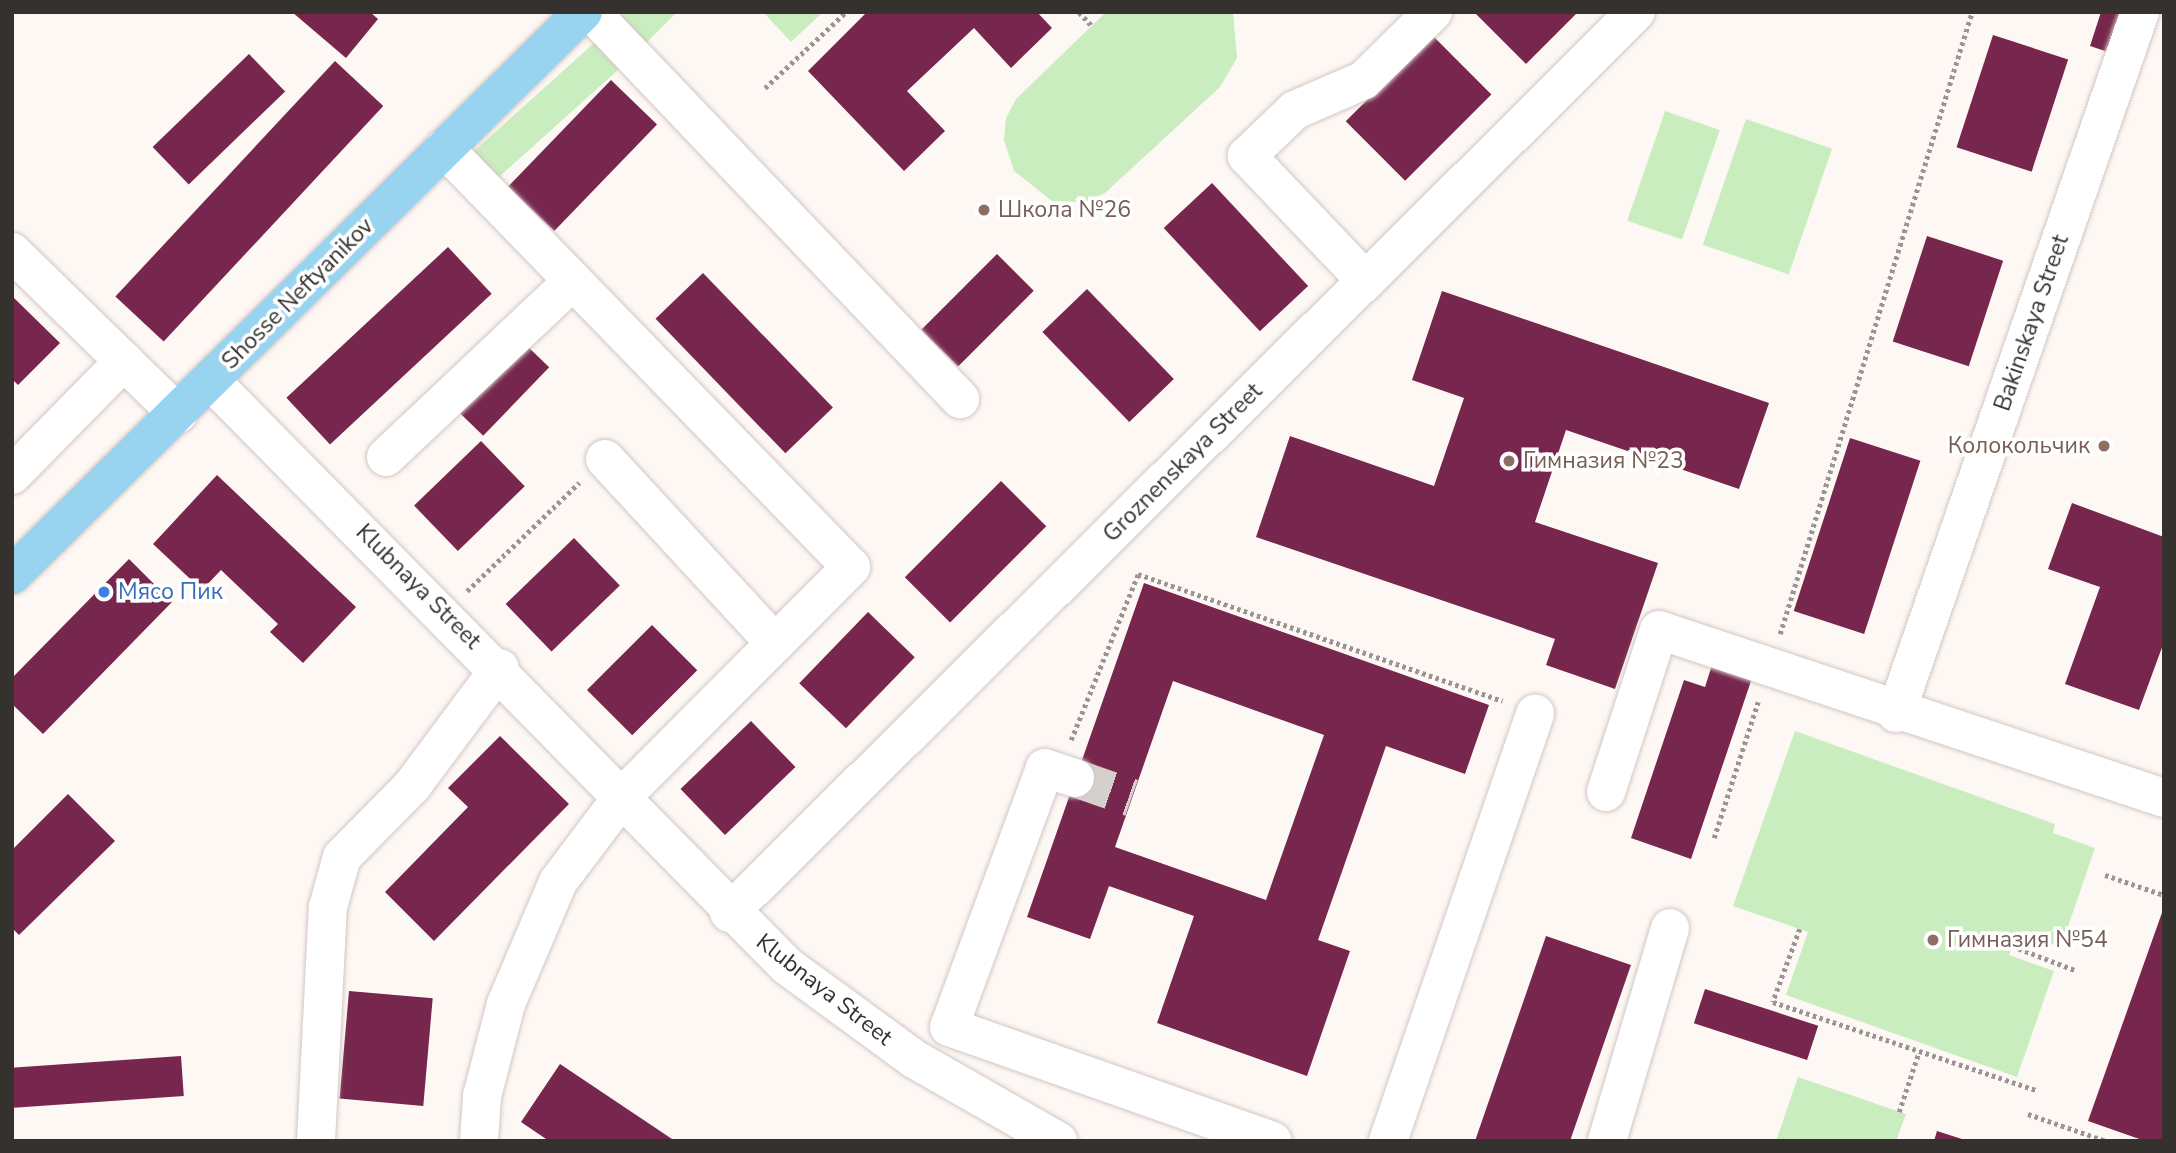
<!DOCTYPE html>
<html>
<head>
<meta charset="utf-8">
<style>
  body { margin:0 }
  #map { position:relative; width:2176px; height:1153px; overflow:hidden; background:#fef8f5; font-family:"Nunito Sans",sans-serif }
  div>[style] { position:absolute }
  .green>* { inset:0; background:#c9edbf; transform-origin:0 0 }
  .building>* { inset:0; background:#77274d; transform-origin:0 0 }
  .minor-tunnel>* { height:38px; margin-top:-19px; transform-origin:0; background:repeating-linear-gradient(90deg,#d6d0cd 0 38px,transparent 0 57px) }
  .path>* { height:4.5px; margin-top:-2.25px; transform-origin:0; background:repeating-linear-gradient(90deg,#9a9593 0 3.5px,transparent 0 7px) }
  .roads { filter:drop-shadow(0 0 2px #d1c7c3) drop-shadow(0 0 2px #d1c7c3) }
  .minor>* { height:38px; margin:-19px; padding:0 19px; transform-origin:19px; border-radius:19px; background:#fff }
  .major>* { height:38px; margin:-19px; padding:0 19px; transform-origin:19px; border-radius:19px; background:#98d4f0 }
  .dots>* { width:19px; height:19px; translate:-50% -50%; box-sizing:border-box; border:4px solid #fff; border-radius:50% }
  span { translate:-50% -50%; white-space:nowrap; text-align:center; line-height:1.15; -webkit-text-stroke:7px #fff; paint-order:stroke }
  .education-label { font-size:23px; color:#785e54 }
  .left { translate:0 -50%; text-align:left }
  .right { translate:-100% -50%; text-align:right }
  .street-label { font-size:23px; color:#35312f }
  .shop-label { font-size:23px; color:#366cbe }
  .frame { position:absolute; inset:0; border:14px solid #35312f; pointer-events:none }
</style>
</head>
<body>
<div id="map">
  <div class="green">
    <i style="clip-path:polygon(625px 12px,677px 12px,637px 52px,611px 26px)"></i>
    <i style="clip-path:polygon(763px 12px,823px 12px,791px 42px)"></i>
    <i style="clip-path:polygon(1106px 12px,1233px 12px,1237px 58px,1220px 87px,1105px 193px,1085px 202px,1052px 201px,1014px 171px,1004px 140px,1006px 118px,1016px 99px)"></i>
    <i style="left:604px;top:34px;width:36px;height:187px;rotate:48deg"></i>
    <i style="left:1665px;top:111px;width:58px;height:116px;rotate:19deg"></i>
    <i style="left:1746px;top:119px;width:91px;height:133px;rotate:19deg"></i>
    <i style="clip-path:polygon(1795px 731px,2055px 824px,2053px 833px,2095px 848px,2061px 947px,2018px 932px,2009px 955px,2054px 971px,2017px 1077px,1786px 995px,1808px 932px,1733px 906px)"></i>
    <i style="clip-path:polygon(1798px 1077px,1906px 1114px,1896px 1141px,1776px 1141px)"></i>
  </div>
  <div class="building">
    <i style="clip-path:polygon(292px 12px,370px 12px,378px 19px,346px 58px)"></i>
    <i style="clip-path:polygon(867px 12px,1037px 12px,1052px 28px,1011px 68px,974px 28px,907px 91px,945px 131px,904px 171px,808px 71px)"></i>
    <i style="clip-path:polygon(1474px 12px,1578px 12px,1526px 64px)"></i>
    <i style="clip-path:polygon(2101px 12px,2128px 12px,2114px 54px,2090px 46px)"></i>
    <i style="left:1432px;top:35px;width:84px;height:122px;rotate:45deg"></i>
    <i style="left:1993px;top:35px;width:79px;height:118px;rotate:18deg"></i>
    <i style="left:249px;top:54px;width:52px;height:134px;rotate:46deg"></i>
    <i style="left:335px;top:61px;width:66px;height:322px;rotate:43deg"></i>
    <i style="left:611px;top:80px;width:64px;height:148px;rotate:44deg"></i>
    <i style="left:1212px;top:183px;width:141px;height:66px;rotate:47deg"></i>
    <i style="left:1927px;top:236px;width:80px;height:111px;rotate:18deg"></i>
    <i style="left:448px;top:247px;width:64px;height:221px;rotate:47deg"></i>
    <i style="left:997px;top:254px;width:52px;height:107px;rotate:45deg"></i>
    <i style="left:703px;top:273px;width:187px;height:66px;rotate:46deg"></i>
    <i style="left:1087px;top:289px;width:125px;height:62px;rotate:46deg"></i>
    <i style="clip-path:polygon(1442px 291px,1769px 403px,1739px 489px,1566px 430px,1535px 522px,1658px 563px,1615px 689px,1546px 665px,1555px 639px,1256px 537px,1290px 436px,1434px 486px,1464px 398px,1412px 380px)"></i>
    <i style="clip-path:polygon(12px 296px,60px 343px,18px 385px,12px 379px)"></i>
    <i style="left:524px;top:343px;width:35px;height:95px;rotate:44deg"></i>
    <i style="left:1850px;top:438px;width:74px;height:182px;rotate:18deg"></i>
    <i style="left:481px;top:441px;width:63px;height:93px;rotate:46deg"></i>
    <i style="clip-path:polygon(217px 475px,356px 607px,303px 663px,270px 632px,278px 624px,221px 570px,202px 590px,153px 544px)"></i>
    <i style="left:1001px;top:481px;width:64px;height:136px;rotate:45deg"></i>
    <i style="clip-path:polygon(2072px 503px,2164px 537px,2164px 642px,2139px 710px,2065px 684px,2100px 587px,2048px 569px)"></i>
    <i style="left:574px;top:538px;width:66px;height:95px;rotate:46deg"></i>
    <i style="clip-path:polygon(129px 559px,172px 602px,43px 734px,12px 704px,12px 678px)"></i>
    <i style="clip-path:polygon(evenodd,1144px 583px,1489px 705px,1465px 774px,1386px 746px,1318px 940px,1350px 951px,1307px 1076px,1157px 1023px,1194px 916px,1109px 886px,1090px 939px,1027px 917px,1144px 583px,1173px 681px,1324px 735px,1266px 900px,1115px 847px,1173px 681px)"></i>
    <i style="left:868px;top:612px;width:65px;height:99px;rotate:44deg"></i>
    <i style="left:652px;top:625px;width:64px;height:92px;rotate:45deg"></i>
    <i style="clip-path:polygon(1712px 665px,1752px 678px,1691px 859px,1631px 838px,1684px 680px,1705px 687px)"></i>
    <i style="left:751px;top:721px;width:64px;height:98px;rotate:46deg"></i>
    <i style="clip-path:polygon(500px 736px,569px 804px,434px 941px,385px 892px,468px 807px,448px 788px)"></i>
    <i style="clip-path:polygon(68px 794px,115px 841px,19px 935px,12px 928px,12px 850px)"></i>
    <i style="clip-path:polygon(2164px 907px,2164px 1141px,2145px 1141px,2088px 1121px)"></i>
    <i style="clip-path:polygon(1546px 936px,1631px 965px,1570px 1141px,1475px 1141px)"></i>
    <i style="left:1705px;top:989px;width:119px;height:36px;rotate:18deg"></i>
    <i style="left:349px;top:991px;width:84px;height:108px;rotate:5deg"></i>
    <i style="left:181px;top:1056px;width:40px;height:170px;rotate:86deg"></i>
    <i style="clip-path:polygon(560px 1064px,675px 1141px,549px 1141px,521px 1122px)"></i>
    <i style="clip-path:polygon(1937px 1131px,1965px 1140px,1964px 1141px,1934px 1141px)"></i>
  </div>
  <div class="minor-tunnel">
    <i style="left:1075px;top:778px;width:60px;rotate:19.3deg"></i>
  </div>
  <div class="path">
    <i style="left:1079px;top:12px;width:19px;rotate:47deg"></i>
    <i style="left:765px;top:88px;width:111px;rotate:-43.2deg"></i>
    <i style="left:467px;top:591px;width:156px;rotate:-44deg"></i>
    <i style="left:1780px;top:634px;width:651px;rotate:-72.85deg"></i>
    <i style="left:1071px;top:740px;width:179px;rotate:-68deg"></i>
    <i style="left:1138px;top:574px;width:386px;rotate:19.2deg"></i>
    <i style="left:1714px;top:838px;width:143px;rotate:-72.1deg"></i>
    <i style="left:2105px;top:875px;width:62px;rotate:18.7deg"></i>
    <i style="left:1800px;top:929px;width:78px;rotate:110.3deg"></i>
    <i style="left:1773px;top:1002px;width:277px;rotate:18.5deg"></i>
    <i style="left:2012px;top:946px;width:67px;rotate:20.9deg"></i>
    <i style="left:1899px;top:1112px;width:63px;rotate:-71.6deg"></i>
    <i style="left:2028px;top:1114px;width:83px;rotate:19.1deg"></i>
  </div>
  <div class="roads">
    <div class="minor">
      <i style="left:591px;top:12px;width:535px;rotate:46.36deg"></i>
      <i style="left:444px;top:148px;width:584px;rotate:45.83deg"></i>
      <i style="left:851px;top:567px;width:325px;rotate:134.9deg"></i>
      <i style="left:622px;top:797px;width:106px;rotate:127deg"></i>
      <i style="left:558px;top:882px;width:133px;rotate:113.1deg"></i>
      <i style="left:506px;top:1004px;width:95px;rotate:104.6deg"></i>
      <i style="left:482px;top:1096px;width:45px;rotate:93.8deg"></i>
      <i style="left:12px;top:252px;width:232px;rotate:44.3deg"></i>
      <i style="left:1366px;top:281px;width:173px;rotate:-133.6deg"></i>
      <i style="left:1247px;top:156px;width:66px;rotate:-43.8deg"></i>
      <i style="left:1295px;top:110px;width:75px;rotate:-23.5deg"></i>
      <i style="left:1364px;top:80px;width:97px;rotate:-44.6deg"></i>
      <i style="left:211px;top:381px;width:821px;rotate:45.44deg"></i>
      <i style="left:787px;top:966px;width:157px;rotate:36.2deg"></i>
      <i style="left:914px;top:1059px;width:166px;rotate:29.7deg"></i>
      <i style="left:386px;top:457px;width:257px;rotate:-43.3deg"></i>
      <i style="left:605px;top:459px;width:251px;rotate:47.3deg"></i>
      <i style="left:12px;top:475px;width:160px;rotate:-45.5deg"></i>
      <i style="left:1896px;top:713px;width:742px;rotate:-70.81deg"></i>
      <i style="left:1075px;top:778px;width:32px;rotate:-162deg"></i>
      <i style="left:1045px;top:768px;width:276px;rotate:110.3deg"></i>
      <i style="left:949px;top:1027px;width:343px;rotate:19.4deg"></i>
      <i style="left:1606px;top:792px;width:170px;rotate:-71.9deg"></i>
      <i style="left:1659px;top:630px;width:532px;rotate:18.4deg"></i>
      <i style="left:729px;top:913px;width:1278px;rotate:-44.81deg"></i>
      <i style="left:316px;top:1141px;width:234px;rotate:-87.1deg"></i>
      <i style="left:328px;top:907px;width:52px;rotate:-74.4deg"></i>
      <i style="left:342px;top:857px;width:100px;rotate:-45.4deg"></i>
      <i style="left:412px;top:786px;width:147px;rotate:-53.3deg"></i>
      <i style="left:1388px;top:1141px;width:452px;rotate:-71deg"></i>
      <i style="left:1607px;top:1141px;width:222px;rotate:-73.5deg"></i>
    </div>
    <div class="major">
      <i style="left:12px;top:575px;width:802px;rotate:-44.6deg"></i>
    </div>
  </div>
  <div class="dots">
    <i style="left:984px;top:210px;background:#8d6e63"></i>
    <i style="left:2104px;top:446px;background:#8d6e63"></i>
    <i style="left:1509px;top:461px;background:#8d6e63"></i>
    <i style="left:104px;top:592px;background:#3f7fe0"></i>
    <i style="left:1933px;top:940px;background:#8d6e63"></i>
  </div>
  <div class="education-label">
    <span class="left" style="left:998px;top:210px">Школа №26</span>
    <span class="right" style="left:2090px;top:446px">Колокольчик</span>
    <span class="left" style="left:1523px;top:461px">Гимназия №23</span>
    <span class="left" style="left:1947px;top:940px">Гимназия №54</span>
  </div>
  <div class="street-label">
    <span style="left:298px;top:294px;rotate:-45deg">Shosse Neftyanikov</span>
    <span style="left:2032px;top:323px;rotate:-71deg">Bakinskaya Street</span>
    <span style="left:1183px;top:463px;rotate:-45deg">Groznenskaya Street</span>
    <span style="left:418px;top:587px;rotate:45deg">Klubnaya Street</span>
    <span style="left:824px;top:990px;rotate:38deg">Klubnaya Street</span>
  </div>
  <div class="shop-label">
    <span class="left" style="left:118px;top:592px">Мясо Пик</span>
  </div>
  <div class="frame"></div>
</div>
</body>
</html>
